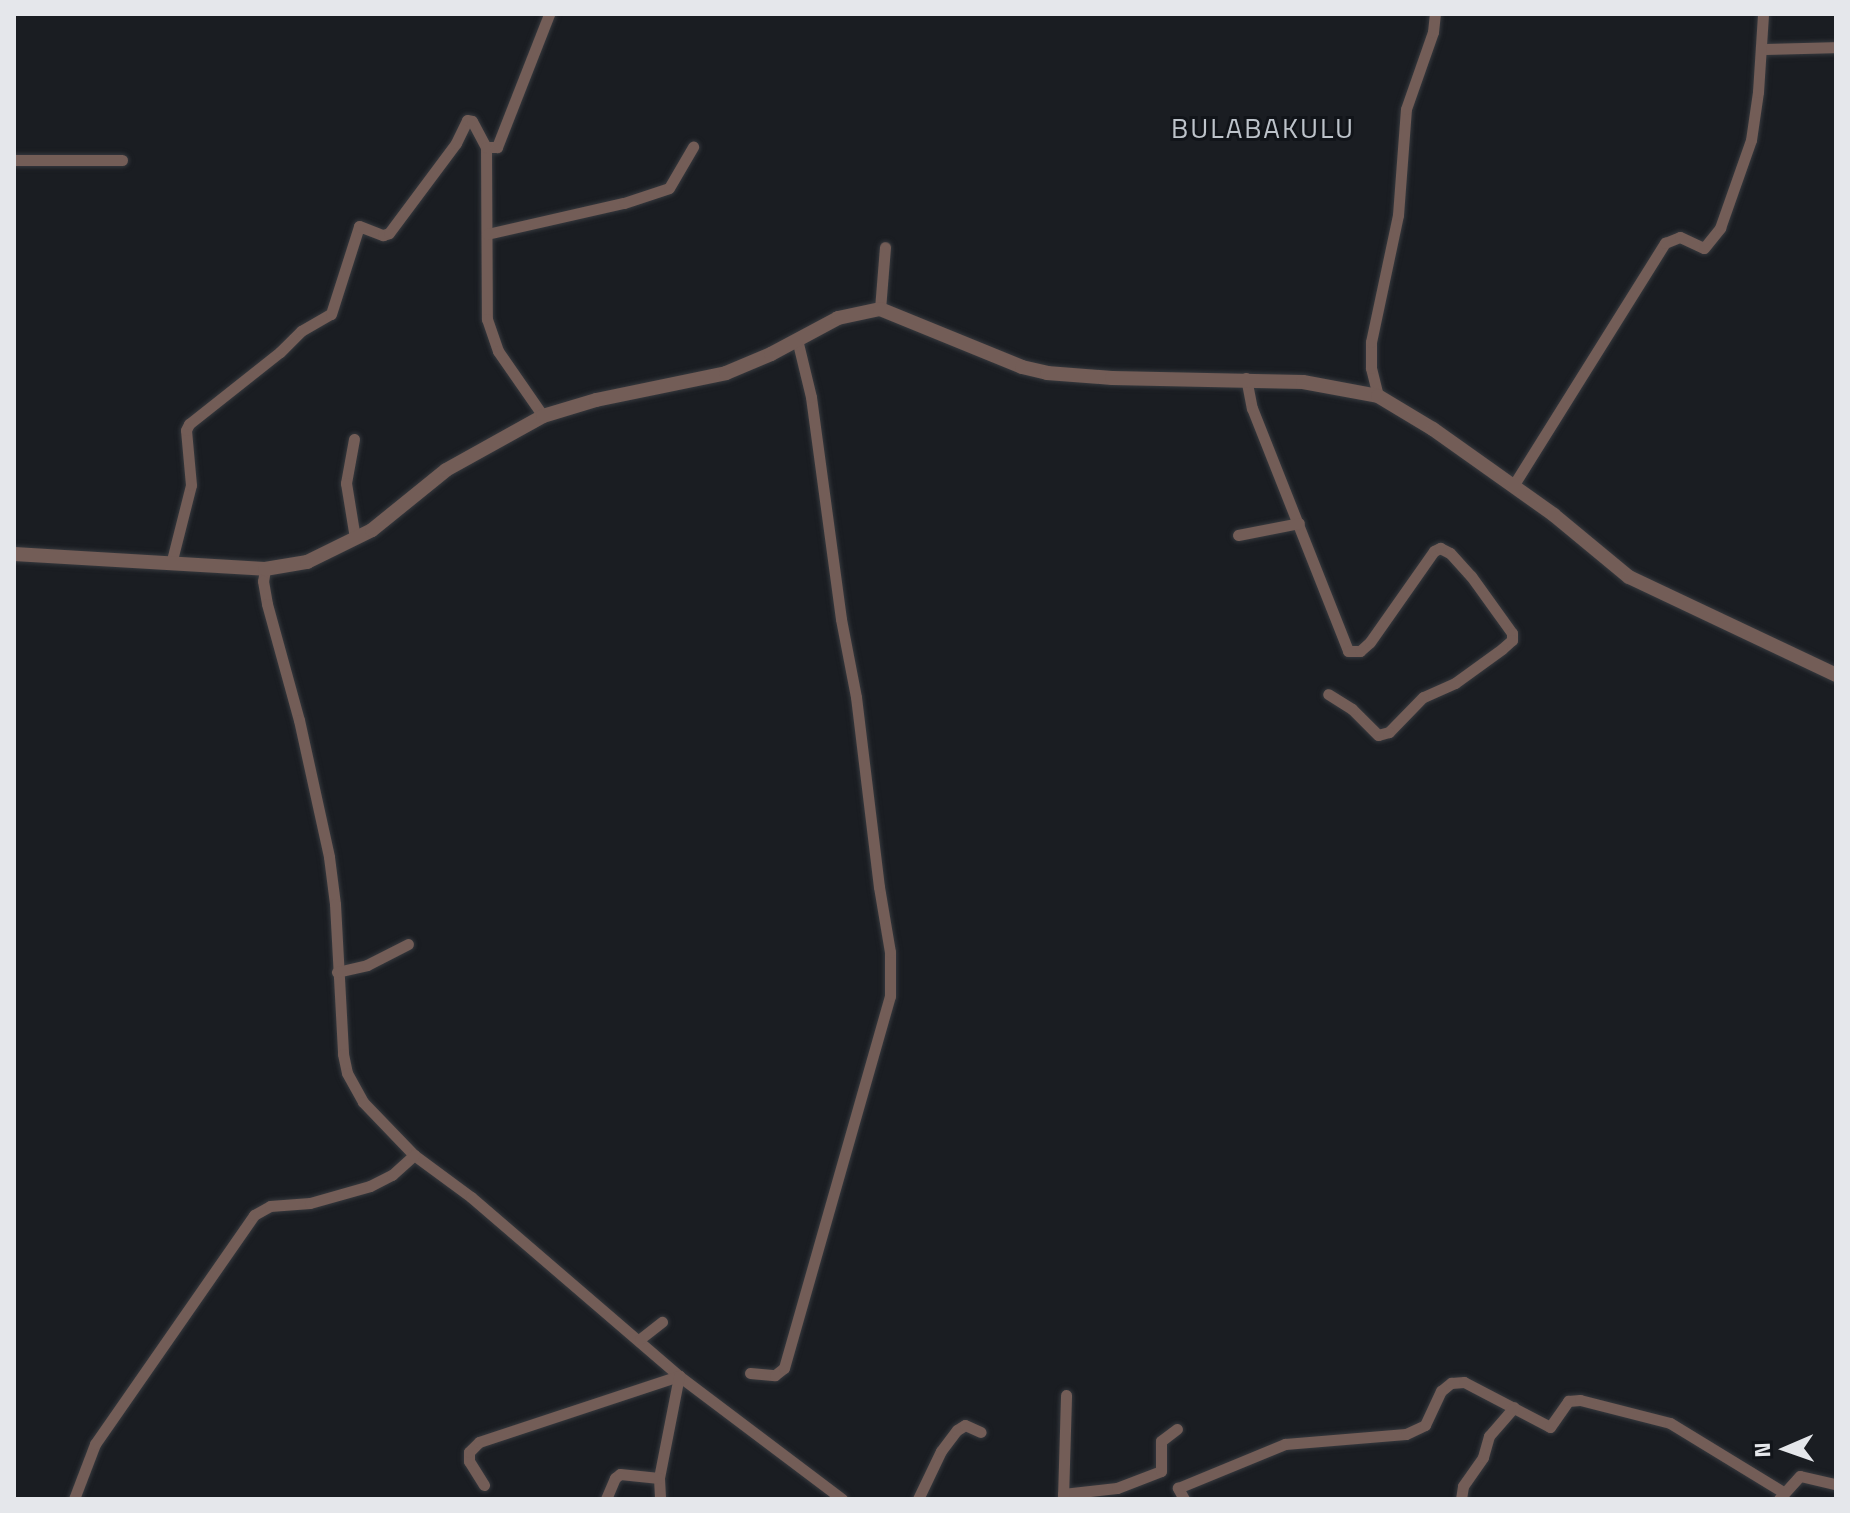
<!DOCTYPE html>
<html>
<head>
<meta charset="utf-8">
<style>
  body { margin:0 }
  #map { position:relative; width:1850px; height:1513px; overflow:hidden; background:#1a1d22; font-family:"Titillium Web",sans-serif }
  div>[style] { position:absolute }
  .roads { filter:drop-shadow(0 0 2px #36393e) drop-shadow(0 0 2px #36393e) }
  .minor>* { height:11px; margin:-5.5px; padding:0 5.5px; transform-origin:5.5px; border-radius:5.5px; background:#735d57 }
  .tertiary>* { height:14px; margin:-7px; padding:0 7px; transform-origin:7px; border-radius:7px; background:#735d57 }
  span { translate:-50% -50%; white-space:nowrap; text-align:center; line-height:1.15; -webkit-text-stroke:6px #111419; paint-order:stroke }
  .quarter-label { font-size:28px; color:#bdc3ca; letter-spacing:2px }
  .frame { position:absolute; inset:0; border:16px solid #e5e7eb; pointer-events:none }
  .north { position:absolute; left:1746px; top:1409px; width:80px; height:80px; -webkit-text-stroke:6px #111419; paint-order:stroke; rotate:268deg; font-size:22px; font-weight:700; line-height:32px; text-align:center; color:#e5e7eb }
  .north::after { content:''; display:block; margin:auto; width:28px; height:36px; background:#e5e7eb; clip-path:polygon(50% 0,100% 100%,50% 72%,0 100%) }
</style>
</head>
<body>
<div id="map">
  <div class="roads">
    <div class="minor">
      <i style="left:1761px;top:49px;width:75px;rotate:-1.5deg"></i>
      <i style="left:486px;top:147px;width:172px;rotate:89.7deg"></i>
      <i style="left:487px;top:319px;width:34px;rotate:71deg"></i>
      <i style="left:498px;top:351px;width:79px;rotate:55.3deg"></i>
      <i style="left:14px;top:160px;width:108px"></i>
      <i style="left:487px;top:234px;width:140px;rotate:-12.8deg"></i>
      <i style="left:624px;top:203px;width:47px;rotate:-18.4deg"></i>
      <i style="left:669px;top:188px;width:48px;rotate:-59.7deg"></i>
      <i style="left:880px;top:309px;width:62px;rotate:-85.4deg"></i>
      <i style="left:1246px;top:378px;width:31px;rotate:79deg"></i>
      <i style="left:1252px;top:408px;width:261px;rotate:68.4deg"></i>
      <i style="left:1348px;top:651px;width:12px"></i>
      <i style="left:1360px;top:651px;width:13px;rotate:-42deg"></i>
      <i style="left:1370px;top:642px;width:111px;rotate:-54.9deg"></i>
      <i style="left:1434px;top:551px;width:7px;rotate:-27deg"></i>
      <i style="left:1440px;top:548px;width:11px;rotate:27deg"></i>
      <i style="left:1450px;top:553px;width:31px;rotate:48deg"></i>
      <i style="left:1471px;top:576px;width:70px;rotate:54.3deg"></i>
      <i style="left:1512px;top:633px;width:7px;rotate:90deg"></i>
      <i style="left:1512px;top:640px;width:13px;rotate:138deg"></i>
      <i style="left:1502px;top:649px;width:58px;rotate:144.1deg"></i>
      <i style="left:1455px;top:683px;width:35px;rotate:156deg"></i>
      <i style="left:1423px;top:697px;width:49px;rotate:134.2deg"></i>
      <i style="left:1389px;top:732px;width:11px;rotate:165deg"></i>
      <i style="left:1378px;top:735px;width:37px;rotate:-135deg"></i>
      <i style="left:1352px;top:709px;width:28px;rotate:-148deg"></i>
      <i style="left:1378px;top:396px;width:29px;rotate:-104deg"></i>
      <i style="left:1371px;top:368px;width:26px;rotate:-90deg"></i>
      <i style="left:1371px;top:342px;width:130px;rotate:-78deg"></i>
      <i style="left:1398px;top:215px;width:106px;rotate:-85.7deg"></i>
      <i style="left:1406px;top:109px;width:82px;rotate:-70.7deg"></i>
      <i style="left:1433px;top:32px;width:18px;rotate:-84deg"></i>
      <i style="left:354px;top:439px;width:45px;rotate:100.3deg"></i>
      <i style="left:346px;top:483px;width:56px;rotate:80.7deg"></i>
      <i style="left:1513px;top:486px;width:287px;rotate:-58deg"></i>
      <i style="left:1665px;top:243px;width:16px;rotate:-22deg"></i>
      <i style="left:1680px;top:237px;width:26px;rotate:25deg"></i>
      <i style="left:1704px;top:248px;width:26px;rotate:-51deg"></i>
      <i style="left:1720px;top:228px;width:93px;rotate:-70.6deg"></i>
      <i style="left:1751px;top:140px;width:49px;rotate:-81.7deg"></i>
      <i style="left:1758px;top:92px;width:78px;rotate:-86.3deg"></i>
      <i style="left:1238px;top:535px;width:62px;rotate:-11.1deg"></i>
      <i style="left:171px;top:564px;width:81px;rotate:-75.8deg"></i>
      <i style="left:191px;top:485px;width:55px;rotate:-95.2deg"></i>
      <i style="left:186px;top:430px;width:7px;rotate:-63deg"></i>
      <i style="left:189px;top:424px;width:116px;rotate:-38.4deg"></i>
      <i style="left:280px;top:352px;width:30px;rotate:-45deg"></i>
      <i style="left:301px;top:331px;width:34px;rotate:-30deg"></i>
      <i style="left:331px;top:314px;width:92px;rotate:-72.3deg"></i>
      <i style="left:359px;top:226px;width:26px;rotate:21deg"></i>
      <i style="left:383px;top:235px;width:6px;rotate:-18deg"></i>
      <i style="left:389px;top:233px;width:112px;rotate:-53.3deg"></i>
      <i style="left:456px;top:143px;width:25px;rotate:-64deg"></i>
      <i style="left:467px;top:120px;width:5px;rotate:11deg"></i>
      <i style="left:472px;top:121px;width:30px;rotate:62deg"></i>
      <i style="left:486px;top:147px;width:11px"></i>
      <i style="left:497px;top:147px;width:143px;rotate:-68.6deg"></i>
      <i style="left:265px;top:569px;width:12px;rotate:99deg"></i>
      <i style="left:263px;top:581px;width:23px;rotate:80deg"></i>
      <i style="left:267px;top:604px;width:120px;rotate:74.6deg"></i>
      <i style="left:299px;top:720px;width:140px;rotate:77.6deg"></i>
      <i style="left:329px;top:857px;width:47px;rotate:82.7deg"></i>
      <i style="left:335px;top:904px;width:150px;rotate:86.9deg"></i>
      <i style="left:343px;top:1054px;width:19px;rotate:78deg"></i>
      <i style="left:347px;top:1073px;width:33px;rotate:61deg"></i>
      <i style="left:363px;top:1102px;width:74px;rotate:46.1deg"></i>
      <i style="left:414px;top:1155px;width:71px;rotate:36.4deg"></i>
      <i style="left:471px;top:1197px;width:274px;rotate:40.7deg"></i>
      <i style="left:679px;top:1376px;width:204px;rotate:37deg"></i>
      <i style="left:337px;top:972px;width:31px;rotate:-13deg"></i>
      <i style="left:367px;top:965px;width:46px;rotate:-27.1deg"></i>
      <i style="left:640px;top:1339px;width:28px;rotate:-38deg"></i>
      <i style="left:750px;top:1373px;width:25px;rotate:5deg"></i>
      <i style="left:775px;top:1375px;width:11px;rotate:-38deg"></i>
      <i style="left:784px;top:1368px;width:387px;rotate:-74.1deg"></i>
      <i style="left:890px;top:996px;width:44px;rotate:-90deg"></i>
      <i style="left:890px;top:952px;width:66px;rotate:-99.6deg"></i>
      <i style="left:879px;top:887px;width:191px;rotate:-96.9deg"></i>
      <i style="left:856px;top:697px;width:79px;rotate:-100.9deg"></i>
      <i style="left:841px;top:619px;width:224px;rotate:-97.7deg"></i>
      <i style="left:811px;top:397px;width:60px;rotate:-103.6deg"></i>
      <i style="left:484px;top:1485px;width:28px;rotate:-122deg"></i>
      <i style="left:469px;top:1461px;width:9px;rotate:-90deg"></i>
      <i style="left:469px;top:1452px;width:14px;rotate:-45deg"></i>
      <i style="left:479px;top:1442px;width:211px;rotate:-18.3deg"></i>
      <i style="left:679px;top:1376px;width:104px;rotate:101.1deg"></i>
      <i style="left:659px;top:1478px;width:21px;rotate:87deg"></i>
      <i style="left:1063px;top:1494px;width:54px;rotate:-6.3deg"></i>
      <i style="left:1117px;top:1488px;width:47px;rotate:-21.1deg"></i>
      <i style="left:1161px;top:1471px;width:30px;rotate:-90deg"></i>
      <i style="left:1161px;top:1441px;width:20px;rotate:-37deg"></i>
      <i style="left:1063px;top:1498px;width:103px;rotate:-88.3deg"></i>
      <i style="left:74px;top:1499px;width:59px;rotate:-69.1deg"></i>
      <i style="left:95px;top:1444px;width:279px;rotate:-55.2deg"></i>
      <i style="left:254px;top:1215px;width:18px;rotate:-29deg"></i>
      <i style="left:270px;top:1206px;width:40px;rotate:-4.3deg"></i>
      <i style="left:310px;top:1203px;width:62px;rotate:-15.8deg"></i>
      <i style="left:370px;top:1186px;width:25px;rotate:-27deg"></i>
      <i style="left:392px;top:1175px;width:30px;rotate:-42deg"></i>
      <i style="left:606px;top:1499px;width:23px;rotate:-67deg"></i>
      <i style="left:615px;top:1478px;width:6px;rotate:-39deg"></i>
      <i style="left:620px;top:1474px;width:39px;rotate:6deg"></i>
      <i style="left:918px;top:1499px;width:53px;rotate:-64.4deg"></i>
      <i style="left:941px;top:1451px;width:26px;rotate:-53deg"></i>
      <i style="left:957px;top:1430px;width:9px;rotate:-32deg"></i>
      <i style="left:965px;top:1425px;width:17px;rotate:24deg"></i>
      <i style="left:1184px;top:1499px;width:13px;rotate:-119deg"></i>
      <i style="left:1178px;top:1488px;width:116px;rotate:-22.4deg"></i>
      <i style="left:1285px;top:1444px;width:121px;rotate:-4.7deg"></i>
      <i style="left:1406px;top:1434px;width:21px;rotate:-25deg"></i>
      <i style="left:1425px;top:1425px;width:38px;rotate:-65deg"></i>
      <i style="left:1441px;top:1391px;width:13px;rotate:-39deg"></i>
      <i style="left:1451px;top:1383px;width:13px;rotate:-4deg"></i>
      <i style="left:1464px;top:1382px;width:97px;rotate:27.6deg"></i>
      <i style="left:1550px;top:1427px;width:32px;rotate:-55deg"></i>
      <i style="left:1568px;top:1401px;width:12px;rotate:-5deg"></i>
      <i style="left:1580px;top:1400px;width:93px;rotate:14.3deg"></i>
      <i style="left:1670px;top:1423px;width:132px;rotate:31.4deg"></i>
      <i style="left:1461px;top:1499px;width:13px;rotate:-81deg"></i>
      <i style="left:1463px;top:1486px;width:35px;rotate:-55deg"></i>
      <i style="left:1483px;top:1457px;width:22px;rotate:-74deg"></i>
      <i style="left:1489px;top:1436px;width:38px;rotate:-49deg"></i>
      <i style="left:1779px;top:1499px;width:31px;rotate:-48deg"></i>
      <i style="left:1800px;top:1476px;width:37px;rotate:13deg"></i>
    </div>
    <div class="tertiary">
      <i style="left:14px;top:554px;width:251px;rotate:3.4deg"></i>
      <i style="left:265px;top:569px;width:43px;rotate:-9.5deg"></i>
      <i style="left:307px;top:562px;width:72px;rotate:-26.2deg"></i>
      <i style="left:372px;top:530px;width:95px;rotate:-39deg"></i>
      <i style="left:446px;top:470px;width:111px;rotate:-29.1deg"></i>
      <i style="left:543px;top:416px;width:55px;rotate:-16.8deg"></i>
      <i style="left:596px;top:400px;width:133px;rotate:-11.7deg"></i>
      <i style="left:726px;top:373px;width:49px;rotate:-22.9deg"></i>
      <i style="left:771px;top:354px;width:76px;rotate:-28.2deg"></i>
      <i style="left:838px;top:318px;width:43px;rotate:-12.1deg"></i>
      <i style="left:880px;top:309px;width:153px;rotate:22.2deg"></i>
      <i style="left:1022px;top:367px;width:26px;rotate:13deg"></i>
      <i style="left:1047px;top:373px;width:65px;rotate:4.4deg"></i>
      <i style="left:1112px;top:378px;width:191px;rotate:1.2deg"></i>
      <i style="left:1303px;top:382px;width:76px;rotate:10.6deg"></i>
      <i style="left:1378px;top:396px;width:64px;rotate:31deg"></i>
      <i style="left:1433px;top:429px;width:148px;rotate:35.4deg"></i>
      <i style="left:1554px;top:515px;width:97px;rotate:39.6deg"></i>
      <i style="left:1629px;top:577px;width:229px;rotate:25.3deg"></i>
    </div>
  </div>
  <div class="quarter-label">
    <span style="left:1263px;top:128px">BULABAKULU</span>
  </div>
  <div class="frame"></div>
  <div class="north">N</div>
</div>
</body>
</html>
